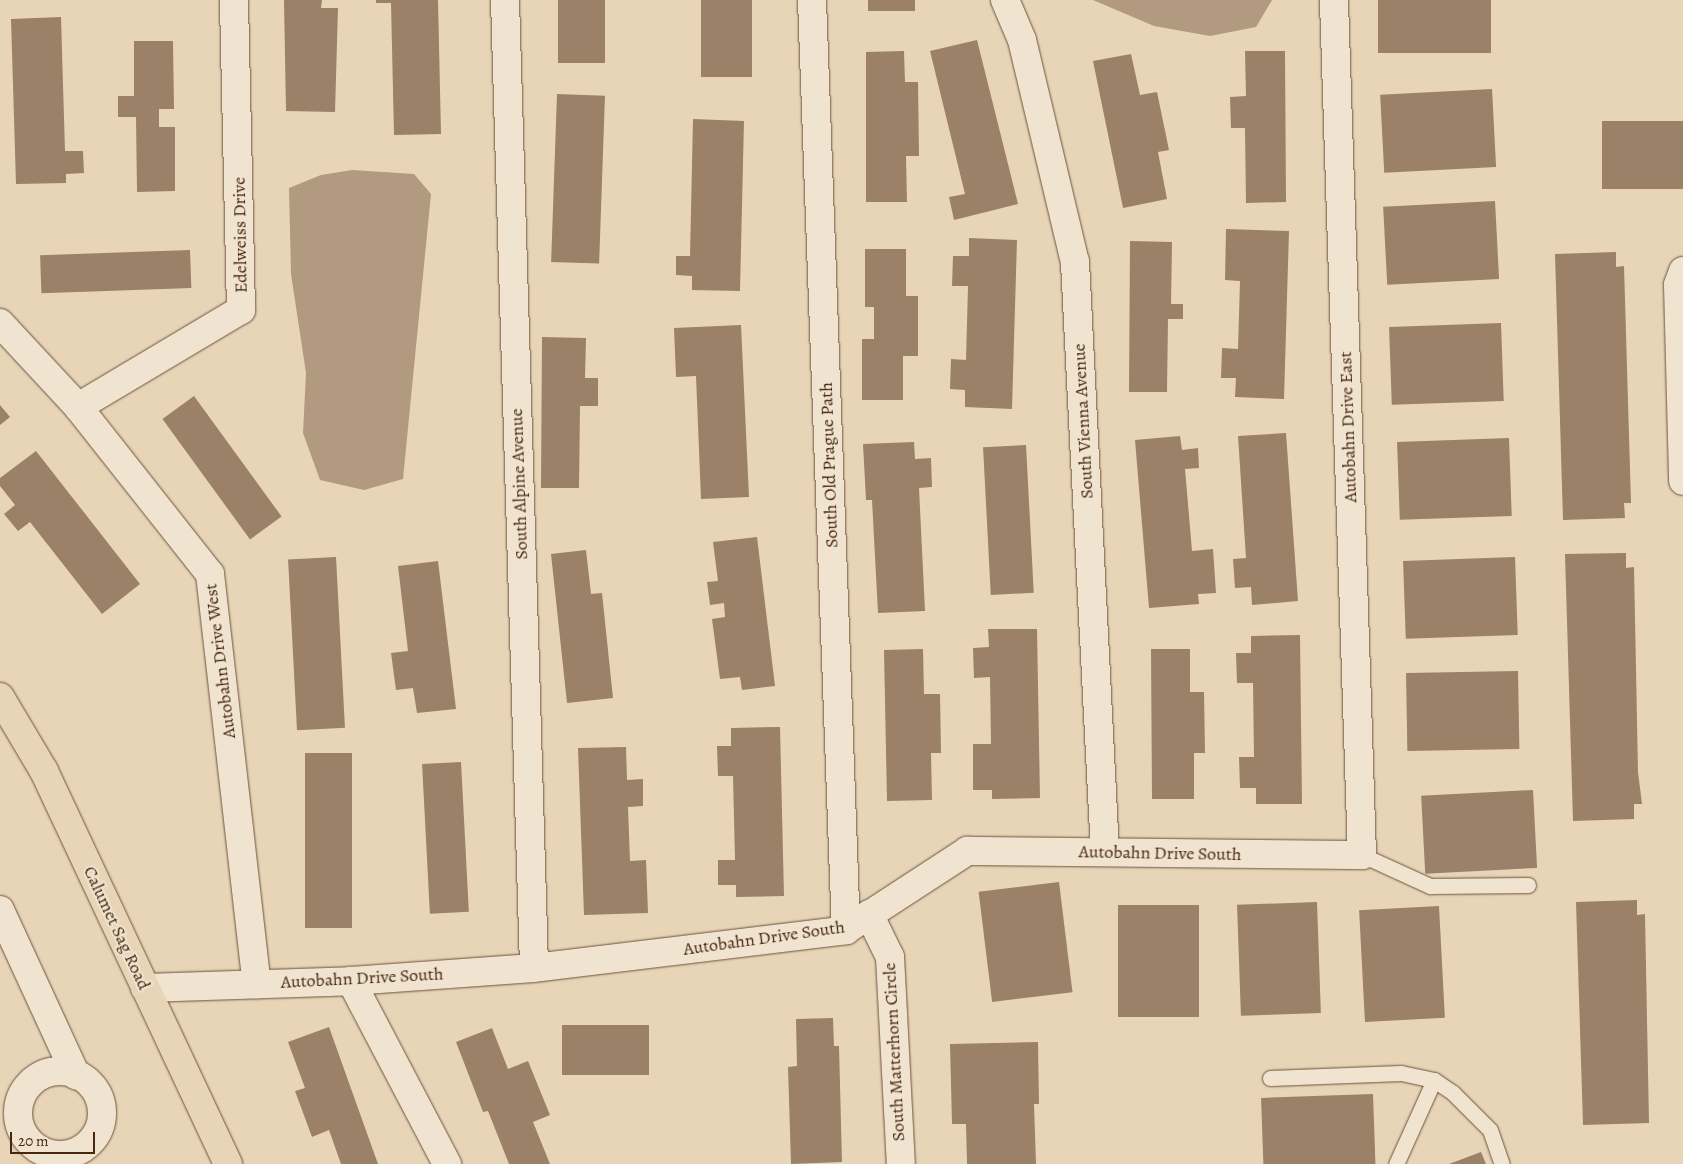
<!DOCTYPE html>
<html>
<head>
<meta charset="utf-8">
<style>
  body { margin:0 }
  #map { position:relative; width:1683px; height:1164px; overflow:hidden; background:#e8d5b8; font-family:Alegreya,serif }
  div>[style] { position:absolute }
  .water>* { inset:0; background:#b19a7f }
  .building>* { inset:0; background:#9a8167; transform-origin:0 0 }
  .roads { filter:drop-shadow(0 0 1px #6e523a) drop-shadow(0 0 1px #6e523a) }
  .service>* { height:15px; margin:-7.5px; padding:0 7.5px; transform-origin:7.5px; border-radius:7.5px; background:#f0e4d1 }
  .minor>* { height:28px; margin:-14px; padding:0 14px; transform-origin:14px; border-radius:14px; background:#f0e4d1 }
  .minor>.ring { margin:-14px; padding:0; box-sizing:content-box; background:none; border:28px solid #f0e4d1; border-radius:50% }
  .primary>* { height:28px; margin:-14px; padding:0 14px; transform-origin:14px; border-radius:14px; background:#e8d5b8 }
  span { translate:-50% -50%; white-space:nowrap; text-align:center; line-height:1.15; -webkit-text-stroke:4px #f0e4d1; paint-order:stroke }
  .street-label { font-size:18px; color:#452710 }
  .scale { position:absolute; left:10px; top:1132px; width:85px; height:22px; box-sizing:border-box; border:2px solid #452710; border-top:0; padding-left:6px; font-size:15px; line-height:18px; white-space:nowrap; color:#452710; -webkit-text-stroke:4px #f0e4d1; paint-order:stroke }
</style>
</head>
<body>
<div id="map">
  <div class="water">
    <i style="clip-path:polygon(1093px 0,1272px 0,1256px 27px,1210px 36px,1154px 26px)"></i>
    <i style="clip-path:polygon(352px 170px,414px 174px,431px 194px,403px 479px,364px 490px,320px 480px,303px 433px,306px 373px,291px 274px,289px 188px,321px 175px)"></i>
  </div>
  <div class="building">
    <i style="clip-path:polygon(284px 0,322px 0,321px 8px,338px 8px,335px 112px,286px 111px)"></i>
    <i style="clip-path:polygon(376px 0,438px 0,441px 134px,394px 135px,391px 3px,376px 3px)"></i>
    <i style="left:558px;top:0;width:47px;height:63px"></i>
    <i style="left:701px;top:0;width:51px;height:77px"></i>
    <i style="left:868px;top:0;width:47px;height:11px"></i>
    <i style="left:1378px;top:0;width:113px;height:53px"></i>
    <i style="clip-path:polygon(61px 17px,65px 151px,83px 151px,84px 173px,66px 174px,66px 183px,16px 184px,11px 19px)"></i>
    <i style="clip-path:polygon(977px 40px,1018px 204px,954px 220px,949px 197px,965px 194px,930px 51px)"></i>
    <i style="clip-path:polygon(134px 41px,173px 41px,174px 109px,159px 109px,159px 127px,175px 127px,175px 191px,137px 192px,136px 117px,118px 117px,118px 96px,134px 96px)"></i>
    <i style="clip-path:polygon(904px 51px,905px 82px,918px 82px,919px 156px,906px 156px,907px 202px,866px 202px,866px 52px)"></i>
    <i style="clip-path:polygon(1245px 51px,1285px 51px,1286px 202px,1246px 203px,1245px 128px,1231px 128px,1230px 97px,1246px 96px)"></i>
    <i style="clip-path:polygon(1131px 54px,1140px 95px,1157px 92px,1169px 150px,1158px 152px,1167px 199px,1123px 208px,1093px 61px)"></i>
    <i style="left:1492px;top:89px;width:78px;height:112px;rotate:87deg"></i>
    <i style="left:557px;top:94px;width:48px;height:168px;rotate:2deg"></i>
    <i style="clip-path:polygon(693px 119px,744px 121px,740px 291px,692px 290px,692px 276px,676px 275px,676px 256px,690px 256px)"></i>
    <i style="left:1683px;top:121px;width:68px;height:81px;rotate:90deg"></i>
    <i style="left:1495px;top:201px;width:78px;height:112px;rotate:87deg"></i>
    <i style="clip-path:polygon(1226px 229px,1289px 231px,1284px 399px,1235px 397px,1236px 378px,1221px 378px,1222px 348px,1238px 349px,1240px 281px,1225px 280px)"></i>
    <i style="clip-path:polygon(969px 238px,1017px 240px,1012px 409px,965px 407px,965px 390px,950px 389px,951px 359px,966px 360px,968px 286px,952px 286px,953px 256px,969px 256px)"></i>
    <i style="clip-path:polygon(1130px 241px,1172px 242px,1171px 304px,1183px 304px,1183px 319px,1168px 319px,1167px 392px,1129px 392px)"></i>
    <i style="clip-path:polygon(865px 249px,906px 249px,906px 296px,918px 296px,918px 356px,903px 356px,903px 400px,862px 400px,862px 339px,874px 339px,874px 307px,865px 307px)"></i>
    <i style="left:190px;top:250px;width:38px;height:150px;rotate:88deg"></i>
    <i style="clip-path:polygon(1616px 252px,1616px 267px,1624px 266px,1631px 503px,1624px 503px,1625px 518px,1563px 520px,1555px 254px)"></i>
    <i style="left:1501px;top:323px;width:78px;height:112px;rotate:88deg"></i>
    <i style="clip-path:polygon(741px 325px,749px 497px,701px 499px,696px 376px,676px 377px,674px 328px)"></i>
    <i style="clip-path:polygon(542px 337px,586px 338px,585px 378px,598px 378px,598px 406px,580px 406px,579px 488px,541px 488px)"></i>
    <i style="left:194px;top:396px;width:149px;height:39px;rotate:54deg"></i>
    <i style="clip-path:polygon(0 405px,10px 417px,0 425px)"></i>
    <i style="clip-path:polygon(1286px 433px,1298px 601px,1252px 605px,1251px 587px,1235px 588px,1233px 559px,1246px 558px,1238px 436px)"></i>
    <i style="clip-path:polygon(1180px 436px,1182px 450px,1198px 448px,1199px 468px,1185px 469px,1192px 551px,1213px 549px,1216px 593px,1198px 594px,1199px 604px,1149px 608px,1135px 440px)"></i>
    <i style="left:1509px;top:438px;width:78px;height:112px;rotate:88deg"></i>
    <i style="clip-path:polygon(914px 442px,915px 459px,931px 458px,932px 487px,919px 488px,925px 611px,878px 613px,872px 500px,866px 500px,863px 444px)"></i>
    <i style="left:1026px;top:445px;width:148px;height:43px;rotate:87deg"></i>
    <i style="clip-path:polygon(36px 451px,140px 584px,102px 614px,30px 522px,18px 531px,4px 514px,15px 505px,0 486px,0 478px)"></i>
    <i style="clip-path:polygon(757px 537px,775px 686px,742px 690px,740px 677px,720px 679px,712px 619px,725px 617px,724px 603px,710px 605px,707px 582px,718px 581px,713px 542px)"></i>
    <i style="clip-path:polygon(586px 550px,591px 594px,602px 593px,613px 698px,567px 703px,551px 554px)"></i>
    <i style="clip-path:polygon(1626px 553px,1626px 568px,1634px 567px,1638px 772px,1642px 804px,1634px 804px,1634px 819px,1573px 821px,1565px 554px)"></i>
    <i style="left:336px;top:557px;width:171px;height:48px;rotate:87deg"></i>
    <i style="left:1515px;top:557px;width:78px;height:112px;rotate:88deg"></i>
    <i style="clip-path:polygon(438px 561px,456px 709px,417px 713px,413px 688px,396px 690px,391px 653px,408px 651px,398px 566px)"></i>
    <i style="clip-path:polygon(988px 629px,1037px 629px,1040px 798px,992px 799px,992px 790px,973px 790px,973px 744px,991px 744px,990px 677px,974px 678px,973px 648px,989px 647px)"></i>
    <i style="clip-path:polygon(1300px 635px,1302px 804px,1256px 804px,1256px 788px,1240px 788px,1239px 757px,1254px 757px,1253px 683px,1237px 683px,1236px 653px,1251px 653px,1251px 636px)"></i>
    <i style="clip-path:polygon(923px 649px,924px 694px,940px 694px,941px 753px,931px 753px,932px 800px,887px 801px,884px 650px)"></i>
    <i style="clip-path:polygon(1151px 649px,1190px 649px,1190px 692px,1204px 692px,1205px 753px,1194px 753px,1194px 799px,1152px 799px)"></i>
    <i style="left:1518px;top:671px;width:78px;height:112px;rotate:89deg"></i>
    <i style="clip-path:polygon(780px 727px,784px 896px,736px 897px,736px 885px,718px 885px,718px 860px,735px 860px,733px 776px,718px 776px,717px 746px,731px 746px,731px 728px)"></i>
    <i style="clip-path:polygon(626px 747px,627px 780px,643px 779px,643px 806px,628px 807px,630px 861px,646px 860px,648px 913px,584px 915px,578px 748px)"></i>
    <i style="left:305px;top:753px;width:47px;height:175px"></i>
    <i style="left:461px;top:762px;width:150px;height:39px;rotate:87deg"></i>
    <i style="left:1533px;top:790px;width:78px;height:112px;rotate:87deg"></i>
    <i style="left:1059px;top:882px;width:111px;height:81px;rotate:83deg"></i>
    <i style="clip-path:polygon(1637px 900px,1637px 915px,1645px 914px,1649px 1123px,1583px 1125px,1576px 902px)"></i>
    <i style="left:1317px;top:902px;width:111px;height:80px;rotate:88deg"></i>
    <i style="left:1118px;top:905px;width:81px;height:112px"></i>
    <i style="left:1439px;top:906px;width:112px;height:80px;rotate:87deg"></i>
    <i style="clip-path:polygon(833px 1018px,834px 1046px,839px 1046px,842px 1162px,791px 1164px,788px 1067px,797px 1066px,796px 1019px)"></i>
    <i style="left:649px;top:1025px;width:50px;height:87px;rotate:90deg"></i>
    <i style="clip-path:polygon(329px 1027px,378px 1164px,341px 1164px,329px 1130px,312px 1137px,295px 1091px,305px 1088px,288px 1042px)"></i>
    <i style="clip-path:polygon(492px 1028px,508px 1069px,528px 1061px,550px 1115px,533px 1122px,550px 1164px,509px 1164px,488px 1111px,483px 1112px,456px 1042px)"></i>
    <i style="clip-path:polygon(1038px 1042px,1039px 1104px,1034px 1104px,1036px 1164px,967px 1164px,966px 1124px,952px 1124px,950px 1044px)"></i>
    <i style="left:1373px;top:1094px;width:70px;height:112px;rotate:88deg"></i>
    <i style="clip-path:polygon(1481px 1152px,1486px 1164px,1449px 1164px)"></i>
  </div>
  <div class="roads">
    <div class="service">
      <i style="left:1362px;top:855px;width:75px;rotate:24.5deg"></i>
      <i style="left:1430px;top:886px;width:98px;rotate:-0.6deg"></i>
      <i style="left:1270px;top:1078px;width:131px;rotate:-2.2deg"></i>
      <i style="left:1401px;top:1073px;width:34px;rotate:12deg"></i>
      <i style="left:1434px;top:1080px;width:92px;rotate:114.3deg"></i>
      <i style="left:1434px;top:1080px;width:23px;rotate:34deg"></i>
      <i style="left:1453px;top:1093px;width:52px;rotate:45deg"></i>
      <i style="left:1490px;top:1130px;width:36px;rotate:71deg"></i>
    </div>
    <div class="minor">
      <i style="left:505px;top:0;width:968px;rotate:88.28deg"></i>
      <i style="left:812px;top:0;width:931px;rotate:87.91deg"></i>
      <i style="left:1005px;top:0;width:43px;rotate:67deg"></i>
      <i style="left:1022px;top:40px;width:228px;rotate:76.6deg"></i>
      <i style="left:1075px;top:262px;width:591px;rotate:87.09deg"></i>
      <i style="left:1683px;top:271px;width:15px;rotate:110deg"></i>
      <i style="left:1678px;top:285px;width:196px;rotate:88.5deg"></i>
      <i style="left:0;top:323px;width:115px;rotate:47.1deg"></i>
      <i style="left:78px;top:407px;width:213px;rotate:51.7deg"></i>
      <i style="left:210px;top:574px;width:413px;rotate:83.5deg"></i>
      <i style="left:78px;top:407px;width:190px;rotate:-30.8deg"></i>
      <i style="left:241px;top:310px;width:310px;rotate:-91.3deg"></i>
      <i style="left:0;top:910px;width:182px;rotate:65.3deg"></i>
      <i style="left:869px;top:914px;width:48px;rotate:64deg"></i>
      <i style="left:890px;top:957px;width:207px;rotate:87deg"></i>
      <i style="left:351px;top:981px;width:207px;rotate:62.3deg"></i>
      <i style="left:145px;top:988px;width:206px;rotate:-1.9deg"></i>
      <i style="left:351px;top:981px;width:183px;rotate:-4.1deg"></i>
      <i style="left:534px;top:968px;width:314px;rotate:-6.9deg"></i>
      <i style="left:846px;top:930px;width:145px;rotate:-33.1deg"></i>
      <i style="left:967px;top:851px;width:395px;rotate:0.6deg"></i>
      <i style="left:1362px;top:855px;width:855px;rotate:-91.88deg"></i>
      <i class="ring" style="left:18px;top:1071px;width:56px;height:56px"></i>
    </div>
    <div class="primary">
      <i style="left:0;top:697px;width:86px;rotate:59.3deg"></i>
      <i style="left:44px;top:771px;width:434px;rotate:64.9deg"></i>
    </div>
  </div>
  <div class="street-label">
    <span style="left:240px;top:235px;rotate:-91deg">Edelweiss Drive</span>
    <span style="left:1083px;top:421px;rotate:-93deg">South Vienna Avenue</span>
    <span style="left:1348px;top:427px;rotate:-92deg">Autobahn Drive East</span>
    <span style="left:829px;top:465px;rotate:-92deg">South Old Prague Path</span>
    <span style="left:519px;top:484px;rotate:-92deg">South Alpine Avenue</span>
    <span style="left:220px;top:661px;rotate:-97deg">Autobahn Drive West</span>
    <span style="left:1160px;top:853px;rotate:1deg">Autobahn Drive South</span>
    <span style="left:117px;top:928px;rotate:65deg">Calumet Sag Road</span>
    <span style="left:764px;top:938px;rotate:-8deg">Autobahn Drive South</span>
    <span style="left:362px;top:978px;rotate:-3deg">Autobahn Drive South</span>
    <span style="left:894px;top:1052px;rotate:-93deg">South Matterhorn Circle</span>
  </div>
  <div class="scale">20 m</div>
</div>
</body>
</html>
